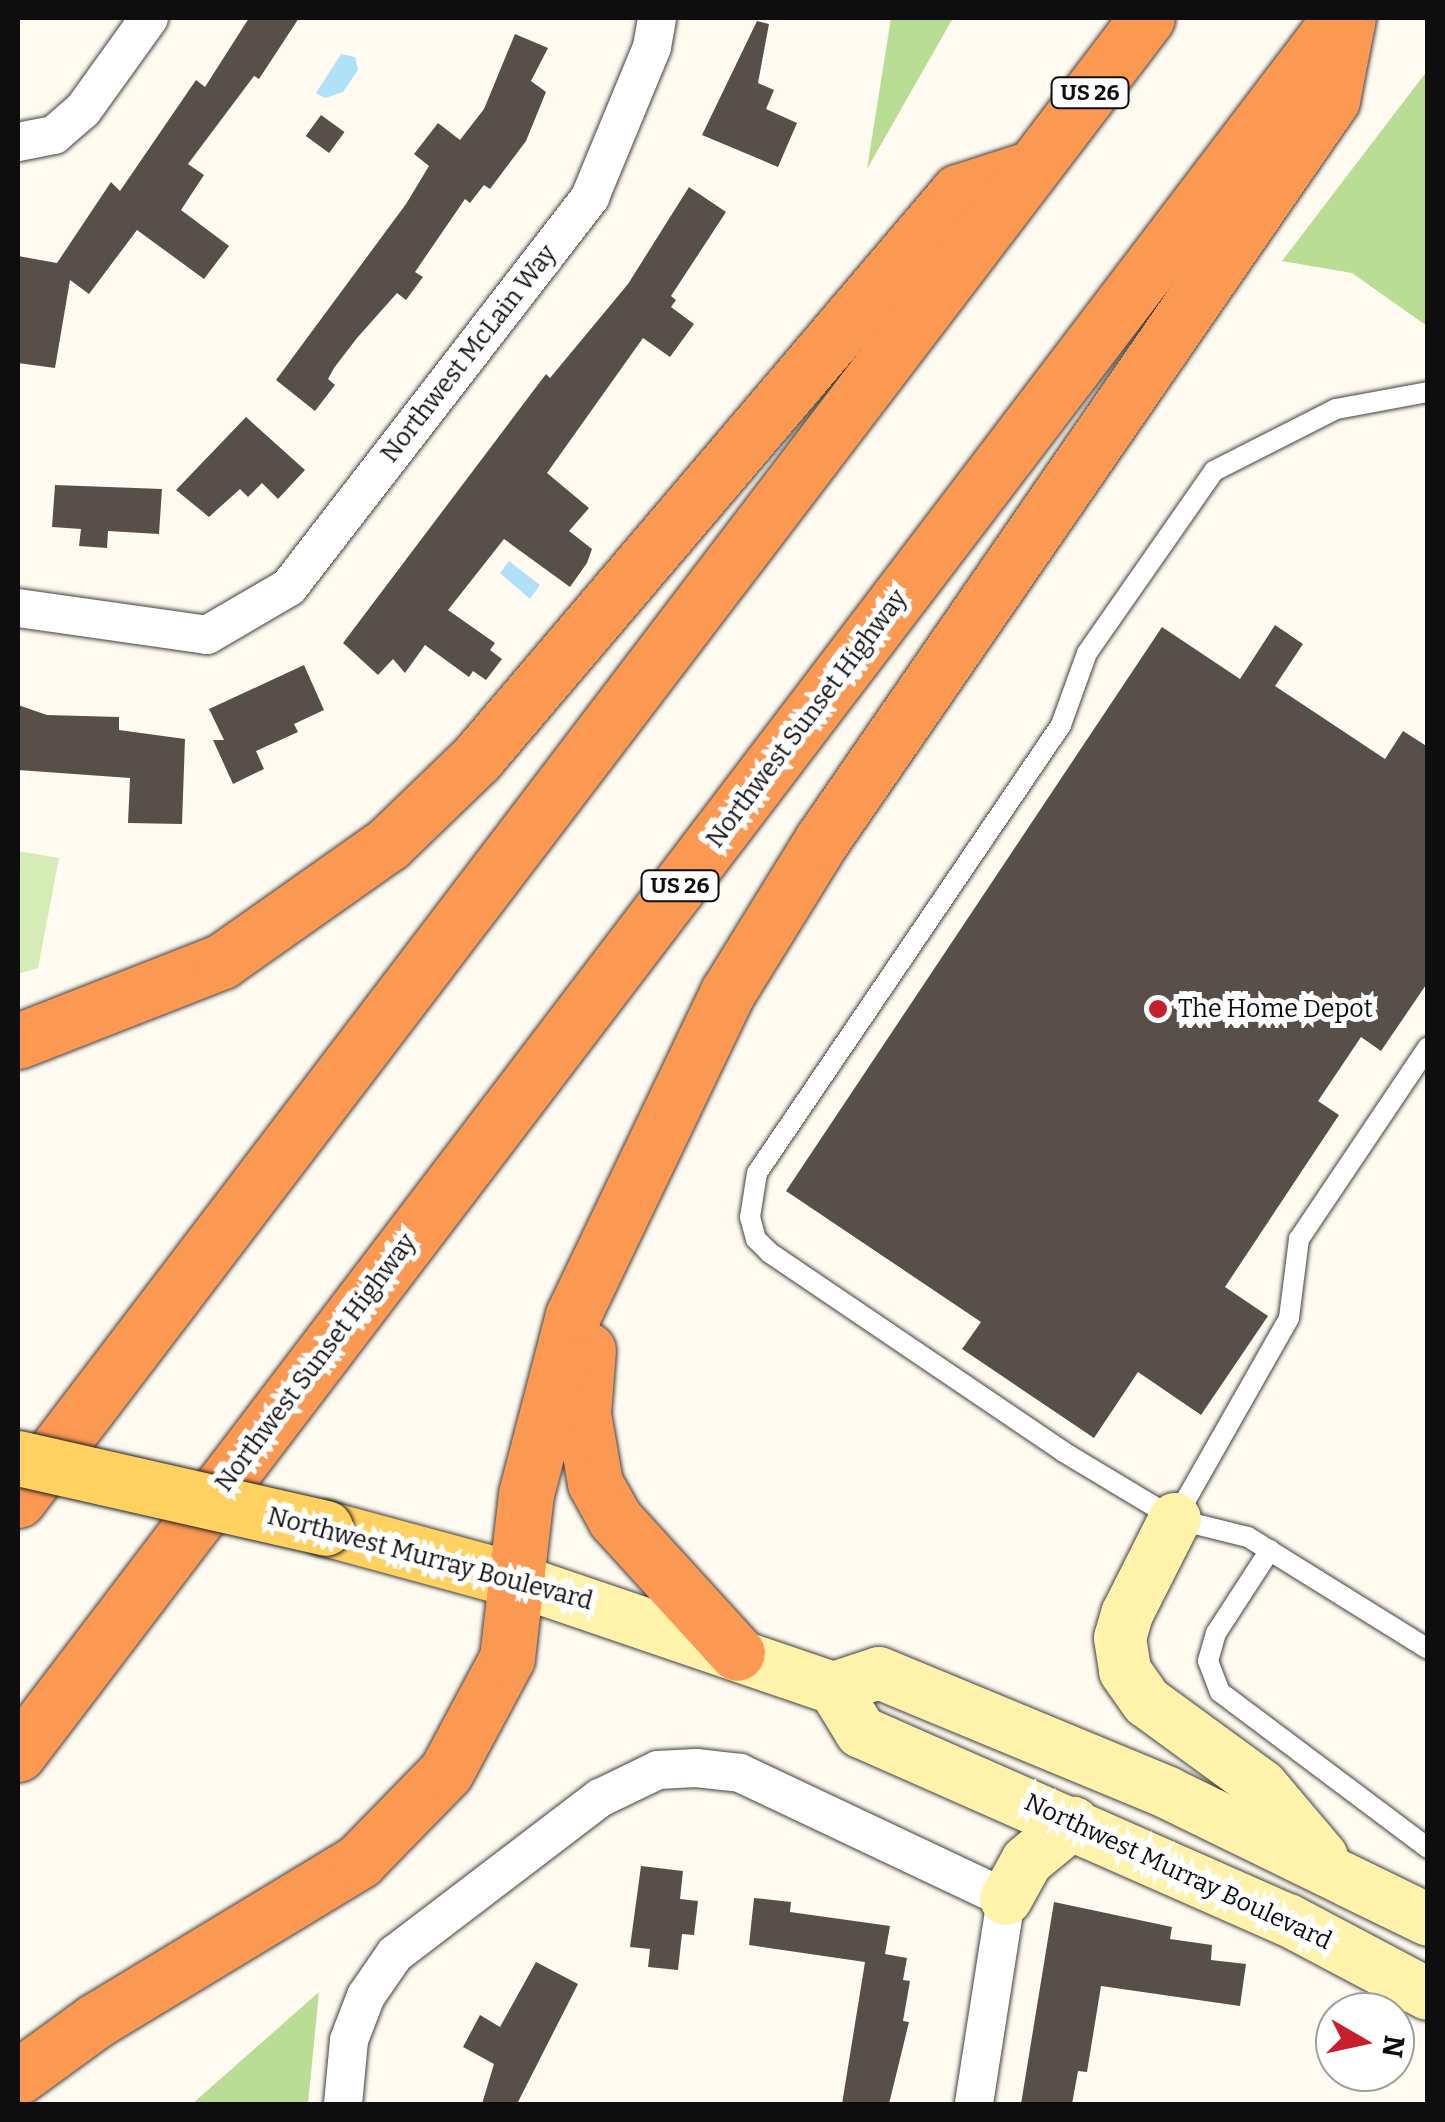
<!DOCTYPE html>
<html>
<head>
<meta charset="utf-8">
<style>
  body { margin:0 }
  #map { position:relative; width:1445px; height:2122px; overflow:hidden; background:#fffbf0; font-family:Bitter,serif }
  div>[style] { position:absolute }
  .green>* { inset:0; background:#d5ecb7 }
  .forest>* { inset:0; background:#b9dd95 }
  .water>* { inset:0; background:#b1e1f9 }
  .building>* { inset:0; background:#584f4a; transform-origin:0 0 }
  .roads { filter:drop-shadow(0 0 2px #414141) drop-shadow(0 0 2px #414141) }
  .service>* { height:20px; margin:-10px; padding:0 10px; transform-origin:10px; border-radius:10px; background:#fff }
  .minor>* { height:38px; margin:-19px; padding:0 19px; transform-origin:19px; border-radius:19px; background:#fff }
  .secondary>* { height:52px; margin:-26px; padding:0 26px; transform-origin:26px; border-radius:26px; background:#fff2ab }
  .primary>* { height:55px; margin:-27.5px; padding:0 27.5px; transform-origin:27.5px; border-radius:27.5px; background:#ffd160 }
  .motorway>* { height:55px; margin:-27.5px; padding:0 27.5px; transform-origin:27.5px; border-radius:27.5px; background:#fb9852 }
  .bridges { filter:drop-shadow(0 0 2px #1f1f1f) drop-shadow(0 0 2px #1f1f1f) }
  .primary-bridge>* { height:55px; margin:-27.5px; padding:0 27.5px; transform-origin:27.5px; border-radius:27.5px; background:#ffd160 }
  .dots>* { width:28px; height:28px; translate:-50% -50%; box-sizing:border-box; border:5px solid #fff; border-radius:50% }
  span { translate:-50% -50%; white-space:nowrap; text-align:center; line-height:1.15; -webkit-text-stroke:10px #fff; paint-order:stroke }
  .shield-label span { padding:2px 8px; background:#fff; border:2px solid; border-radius:8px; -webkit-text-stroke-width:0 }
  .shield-label { font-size:22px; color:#0e0e0e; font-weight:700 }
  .street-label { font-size:25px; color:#0e0e0e }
  .poi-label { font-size:25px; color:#0e0e0e }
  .left { translate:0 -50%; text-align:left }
  .frame { position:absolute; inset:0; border:20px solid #0e0e0e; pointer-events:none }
  .north { position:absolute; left:1315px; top:1992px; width:100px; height:100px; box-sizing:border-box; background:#fff; border:2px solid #9f9f9f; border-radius:50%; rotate:99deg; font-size:28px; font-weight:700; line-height:40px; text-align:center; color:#0e0e0e }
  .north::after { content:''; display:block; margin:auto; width:35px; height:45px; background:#c61f2e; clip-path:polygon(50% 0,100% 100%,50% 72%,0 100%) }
</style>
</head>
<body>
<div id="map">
  <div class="green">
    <i style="clip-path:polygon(18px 851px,59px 858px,38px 968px,18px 974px)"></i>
  </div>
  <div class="forest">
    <i style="clip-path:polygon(891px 18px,953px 18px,867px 169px)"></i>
    <i style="clip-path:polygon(1427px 71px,1427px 326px,1352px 273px,1282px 261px)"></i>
    <i style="clip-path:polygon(319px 1992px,308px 2104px,192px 2104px)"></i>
  </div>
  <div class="water">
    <i style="clip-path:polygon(341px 54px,355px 57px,358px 70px,343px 92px,325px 98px,316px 93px)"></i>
    <i style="clip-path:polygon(509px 561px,540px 585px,530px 599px,500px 573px)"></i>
  </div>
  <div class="building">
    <i style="clip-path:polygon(249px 18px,299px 18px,259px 79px,254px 76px,188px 164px,204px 175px,181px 210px,229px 246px,204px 279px,137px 230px,89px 294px,70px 280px,55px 368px,18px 363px,18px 256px,57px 263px,111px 182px,120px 191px,196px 80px,205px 87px)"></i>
    <i style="clip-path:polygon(757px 21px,769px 24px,758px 83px,774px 90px,766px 109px,797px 123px,778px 167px,702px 135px)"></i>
    <i style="clip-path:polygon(515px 34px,548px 48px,531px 81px,546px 92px,526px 141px,490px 189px,484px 185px,470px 203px,465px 199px,415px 272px,423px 277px,406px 300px,397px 293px,357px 338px,334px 368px,328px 379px,335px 385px,315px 411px,276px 380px,406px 204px,429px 166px,414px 154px,438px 123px,460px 140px,484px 109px)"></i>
    <i style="left:321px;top:115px;width:29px;height:26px;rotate:36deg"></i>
    <i style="clip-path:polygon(689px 187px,726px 212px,671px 296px,676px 300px,671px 307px,694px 324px,670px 357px,643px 338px,547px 473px,589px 508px,569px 531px,592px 549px,587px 563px,570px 587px,504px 539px,448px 610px,495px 643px,490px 650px,502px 659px,486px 680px,473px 671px,469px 677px,425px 645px,405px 673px,393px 659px,378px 675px,343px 643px,546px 374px,550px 378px,628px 284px)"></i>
    <i style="clip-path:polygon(246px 417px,305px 470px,278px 499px,262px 483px,248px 497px,240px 489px,209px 517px,176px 490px)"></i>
    <i style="clip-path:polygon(55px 485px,162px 489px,159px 534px,108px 531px,107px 548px,79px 546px,81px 529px,52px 527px)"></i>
    <i style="clip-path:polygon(1275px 625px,1303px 644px,1275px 686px,1385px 759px,1403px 731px,1428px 747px,1428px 982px,1381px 1051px,1361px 1037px,1318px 1101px,1339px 1115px,1225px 1287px,1268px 1316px,1201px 1415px,1138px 1372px,1094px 1438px,962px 1349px,981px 1322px,786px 1191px,1162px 627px,1240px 679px)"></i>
    <i style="clip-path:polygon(304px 665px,324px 710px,294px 724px,298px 732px,256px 751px,264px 769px,233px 784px,213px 740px,224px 740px,209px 709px)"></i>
    <i style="clip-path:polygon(18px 705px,47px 715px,119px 717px,119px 730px,185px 739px,182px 824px,128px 823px,130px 778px,18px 770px)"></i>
    <i style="clip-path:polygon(641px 1866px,683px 1871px,680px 1899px,698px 1901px,694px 1935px,682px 1934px,678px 1970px,648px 1967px,650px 1949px,630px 1947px)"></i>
    <i style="clip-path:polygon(754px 1898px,791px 1902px,790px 1912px,890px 1926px,885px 1954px,907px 1958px,903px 1980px,910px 1981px,903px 2021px,909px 2022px,889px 2104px,842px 2104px,865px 1962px,749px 1945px)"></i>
    <i style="clip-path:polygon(1054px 1902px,1172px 1927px,1170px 1939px,1212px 1945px,1211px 1960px,1246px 1964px,1240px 2006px,1101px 1986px,1087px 2072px,1078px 2071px,1072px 2104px,1021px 2104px)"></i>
    <i style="clip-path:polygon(536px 1962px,578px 1984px,517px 2104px,482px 2104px,494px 2064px,463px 2047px,480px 2015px,500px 2027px)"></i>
  </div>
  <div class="roads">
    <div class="service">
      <i style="left:1428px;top:392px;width:94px;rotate:169.5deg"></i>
      <i style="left:1336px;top:409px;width:137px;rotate:153.1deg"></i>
      <i style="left:1214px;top:471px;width:222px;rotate:124.9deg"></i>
      <i style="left:1087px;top:653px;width:77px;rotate:109.9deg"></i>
      <i style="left:1061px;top:725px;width:541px;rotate:124.16deg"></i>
      <i style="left:757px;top:1173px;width:45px;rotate:99deg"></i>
      <i style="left:750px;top:1217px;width:23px;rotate:75deg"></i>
      <i style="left:756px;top:1239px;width:20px;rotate:45deg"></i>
      <i style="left:770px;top:1253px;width:353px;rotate:34.1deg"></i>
      <i style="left:1062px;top:1451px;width:132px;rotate:31deg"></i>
      <i style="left:1175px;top:1519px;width:75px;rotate:13.9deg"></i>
      <i style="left:1248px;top:1537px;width:212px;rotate:31.9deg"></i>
      <i style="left:1175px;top:1519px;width:231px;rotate:-60.4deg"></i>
      <i style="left:1289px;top:1318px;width:80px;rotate:-82.8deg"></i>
      <i style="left:1299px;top:1239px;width:231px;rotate:-56.1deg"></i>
      <i style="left:1270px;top:1550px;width:99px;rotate:123deg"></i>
      <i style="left:1216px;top:1633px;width:29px;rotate:106deg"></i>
      <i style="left:1208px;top:1661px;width:33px;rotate:69deg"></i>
      <i style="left:1220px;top:1692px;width:260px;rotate:36.9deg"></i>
    </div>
    <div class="minor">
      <i style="left:18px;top:142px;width:37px;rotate:-11deg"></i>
      <i style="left:54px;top:135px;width:38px;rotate:-41deg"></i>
      <i style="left:83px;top:110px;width:113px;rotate:-54.3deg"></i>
      <i style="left:18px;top:608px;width:191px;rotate:8.1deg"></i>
      <i style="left:207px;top:635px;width:95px;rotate:-30.3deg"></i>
      <i style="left:289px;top:587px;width:493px;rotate:-52.3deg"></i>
      <i style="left:590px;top:197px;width:162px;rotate:-67.5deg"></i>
      <i style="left:652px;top:47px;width:29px;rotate:-80deg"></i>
      <i style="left:343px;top:2104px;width:64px;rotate:-84.6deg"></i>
      <i style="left:349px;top:2040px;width:47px;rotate:-68.9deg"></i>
      <i style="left:366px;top:1996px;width:51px;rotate:-55.4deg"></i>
      <i style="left:395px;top:1954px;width:258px;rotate:-37.3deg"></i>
      <i style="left:600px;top:1798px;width:64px;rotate:-25.8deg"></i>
      <i style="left:658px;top:1770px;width:38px;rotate:-3deg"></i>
      <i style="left:696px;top:1768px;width:44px;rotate:6.5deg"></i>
      <i style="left:740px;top:1773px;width:294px;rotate:25.3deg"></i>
      <i style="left:1006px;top:1899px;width:207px;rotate:98.9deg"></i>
    </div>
    <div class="secondary">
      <i style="left:1175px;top:1519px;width:106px;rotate:116.8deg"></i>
      <i style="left:1127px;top:1614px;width:25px;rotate:106deg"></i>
      <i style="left:1120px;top:1638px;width:33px;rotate:81deg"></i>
      <i style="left:1125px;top:1671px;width:38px;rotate:55deg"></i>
      <i style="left:1147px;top:1702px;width:142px;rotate:36.1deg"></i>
      <i style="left:1262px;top:1786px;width:93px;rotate:49.8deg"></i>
      <i style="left:516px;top:1580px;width:336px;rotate:18.8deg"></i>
      <i style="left:834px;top:1688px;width:47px;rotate:-18.4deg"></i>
      <i style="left:879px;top:1673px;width:313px;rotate:22.5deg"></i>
      <i style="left:1168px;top:1793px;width:289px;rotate:26deg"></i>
      <i style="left:834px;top:1688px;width:52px;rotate:58.5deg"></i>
      <i style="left:861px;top:1732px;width:467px;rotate:23.8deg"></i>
      <i style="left:1288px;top:1920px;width:158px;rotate:27.9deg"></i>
      <i style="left:1006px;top:1899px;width:43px;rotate:-61.1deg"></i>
      <i style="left:1027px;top:1861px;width:60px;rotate:-39.6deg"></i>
    </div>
    <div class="primary">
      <i style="left:325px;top:1528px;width:198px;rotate:15.2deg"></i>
    </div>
    <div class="motorway">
      <i style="left:18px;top:1041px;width:219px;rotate:-21.4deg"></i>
      <i style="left:222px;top:961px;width:203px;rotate:-35.2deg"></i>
      <i style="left:388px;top:844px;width:124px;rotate:-44deg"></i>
      <i style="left:477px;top:758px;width:743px;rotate:-49.64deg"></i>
      <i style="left:958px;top:192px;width:78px;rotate:-18deg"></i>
      <i style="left:588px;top:1350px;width:64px;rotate:94.5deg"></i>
      <i style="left:583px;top:1414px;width:70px;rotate:80.1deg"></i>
      <i style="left:595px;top:1483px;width:41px;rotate:60.9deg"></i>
      <i style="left:615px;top:1519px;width:181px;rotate:47.7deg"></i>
      <i style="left:18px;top:1500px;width:1863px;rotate:-52.7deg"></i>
      <i style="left:18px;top:1754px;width:2182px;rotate:-52.71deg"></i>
      <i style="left:18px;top:2077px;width:95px;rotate:-36deg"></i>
      <i style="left:95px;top:2021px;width:309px;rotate:-31.2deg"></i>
      <i style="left:359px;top:1861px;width:124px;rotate:-45.7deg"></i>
      <i style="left:446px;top:1772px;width:129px;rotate:-61.8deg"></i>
      <i style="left:507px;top:1658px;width:165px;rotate:-83.4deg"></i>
      <i style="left:526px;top:1494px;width:185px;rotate:-75.3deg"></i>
      <i style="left:573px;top:1315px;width:358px;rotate:-64.4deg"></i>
      <i style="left:728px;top:992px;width:179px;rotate:-58.3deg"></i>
      <i style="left:822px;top:840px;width:899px;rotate:-55.43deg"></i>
      <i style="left:1332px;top:100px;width:84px;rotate:-79deg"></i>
    </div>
  </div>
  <div class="bridges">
    <div class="primary-bridge">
      <i style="left:18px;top:1458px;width:315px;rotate:12.8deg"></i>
    </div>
  </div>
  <div class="dots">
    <i style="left:1158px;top:1009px;background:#c61f2e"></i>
  </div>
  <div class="shield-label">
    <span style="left:1090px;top:93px">US 26</span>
    <span style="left:680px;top:886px">US 26</span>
  </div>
  <div class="street-label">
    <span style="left:469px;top:354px;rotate:-52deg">Northwest McLain Way</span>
    <span style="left:807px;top:719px;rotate:-53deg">Northwest Sunset Highway</span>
    <span style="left:316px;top:1363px;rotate:-53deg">Northwest Sunset Highway</span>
    <span style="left:430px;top:1559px;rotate:15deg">Northwest Murray Boulevard</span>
    <span style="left:1178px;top:1872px;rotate:25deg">Northwest Murray Boulevard</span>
  </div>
  <div class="poi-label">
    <span class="left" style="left:1178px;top:1009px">The Home Depot</span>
  </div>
  <div class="frame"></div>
  <div class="north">N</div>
</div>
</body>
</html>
